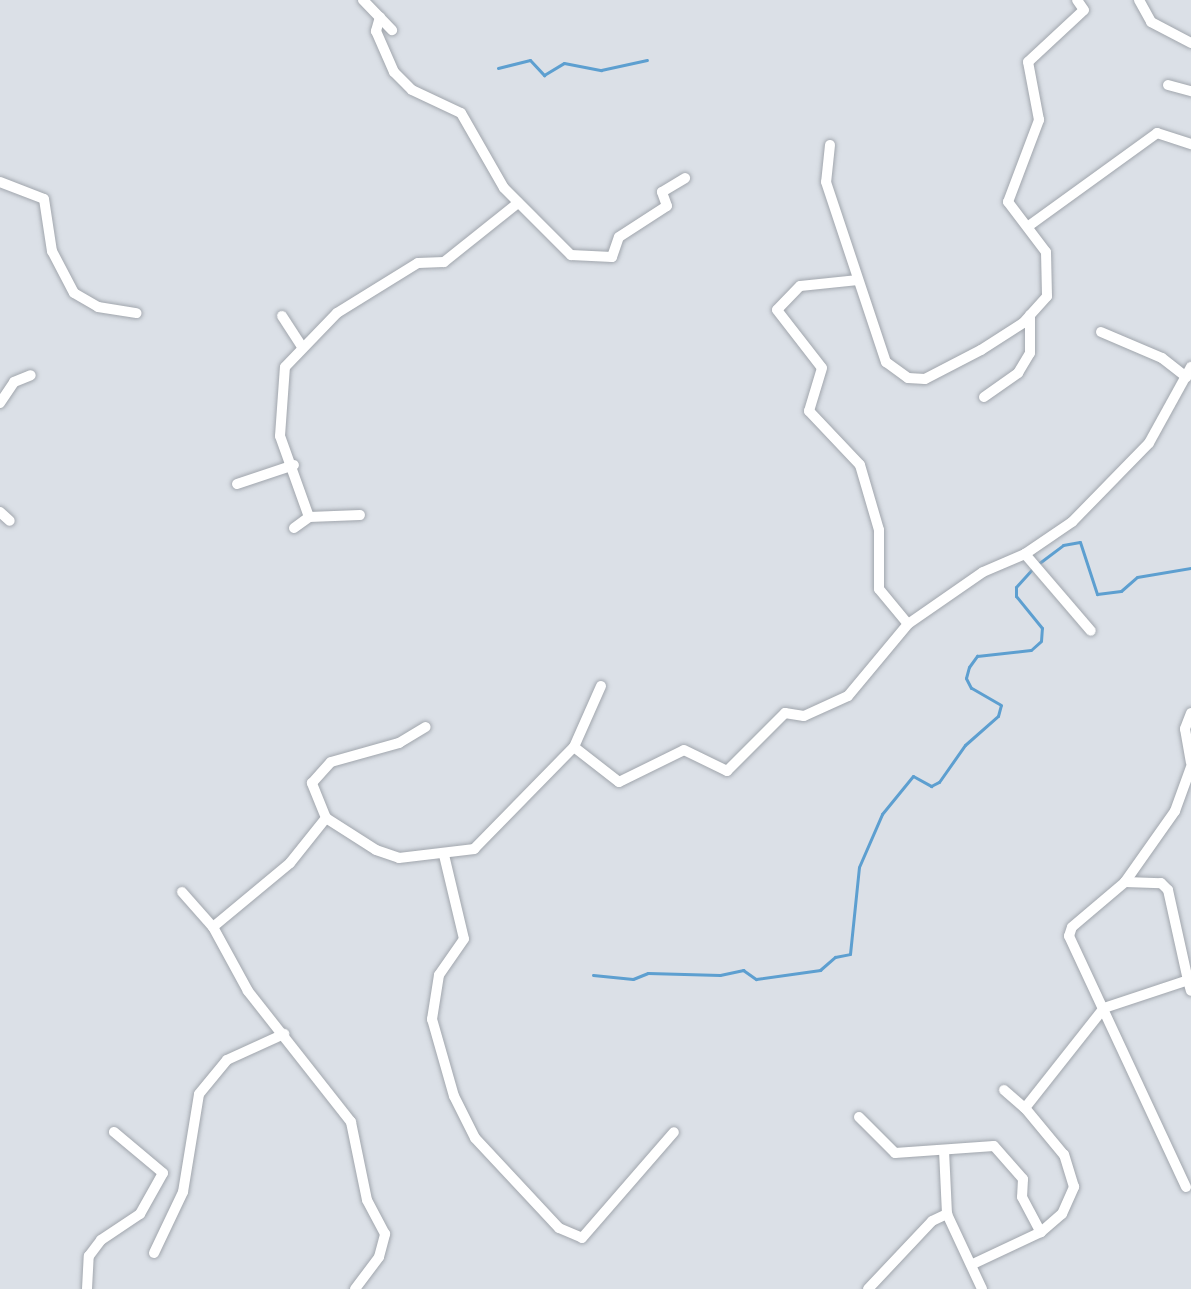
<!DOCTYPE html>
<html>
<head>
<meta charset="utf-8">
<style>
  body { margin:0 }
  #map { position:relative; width:1191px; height:1289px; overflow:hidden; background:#dbe0e7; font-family:Figtree,sans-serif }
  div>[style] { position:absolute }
  .stream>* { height:3px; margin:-1.5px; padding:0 1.5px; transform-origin:1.5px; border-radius:1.5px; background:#5d9fd0 }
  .roads { filter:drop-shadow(0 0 2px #a1a6ad) drop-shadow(0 0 2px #a1a6ad) }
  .minor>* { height:10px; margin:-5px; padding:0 5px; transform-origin:5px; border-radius:5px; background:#fff }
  span { translate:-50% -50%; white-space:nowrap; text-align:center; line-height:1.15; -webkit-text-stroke:6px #e8edf5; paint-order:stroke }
</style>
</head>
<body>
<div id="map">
  <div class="stream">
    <i style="left:498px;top:68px;width:33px;rotate:-14deg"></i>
    <i style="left:530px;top:60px;width:21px;rotate:47deg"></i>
    <i style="left:544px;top:75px;width:23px;rotate:-31deg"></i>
    <i style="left:564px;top:63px;width:38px;rotate:11deg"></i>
    <i style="left:601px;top:70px;width:47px;rotate:-12.3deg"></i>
    <i style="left:1038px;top:564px;width:31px;rotate:-37deg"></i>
    <i style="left:1063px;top:545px;width:17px;rotate:-10deg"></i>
    <i style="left:1080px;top:542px;width:55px;rotate:71.9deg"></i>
    <i style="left:1097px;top:594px;width:24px;rotate:-7deg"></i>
    <i style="left:1121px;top:591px;width:21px;rotate:-41deg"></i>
    <i style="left:1137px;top:577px;width:55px;rotate:-9.5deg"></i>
    <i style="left:593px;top:975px;width:40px;rotate:5.7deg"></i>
    <i style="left:633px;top:979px;width:16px;rotate:-22deg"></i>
    <i style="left:648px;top:973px;width:72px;rotate:1.6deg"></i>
    <i style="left:720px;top:975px;width:24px;rotate:-12deg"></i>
    <i style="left:743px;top:970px;width:16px;rotate:35deg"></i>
    <i style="left:756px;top:979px;width:65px;rotate:-8deg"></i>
    <i style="left:820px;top:970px;width:20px;rotate:-41deg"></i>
    <i style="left:835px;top:957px;width:15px;rotate:-11deg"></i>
    <i style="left:850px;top:954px;width:87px;rotate:-84.1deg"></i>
    <i style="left:859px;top:867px;width:58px;rotate:-66.5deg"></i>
    <i style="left:882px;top:814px;width:49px;rotate:-50.8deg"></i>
    <i style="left:913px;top:776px;width:21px;rotate:29deg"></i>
    <i style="left:931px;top:786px;width:9px;rotate:-27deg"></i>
    <i style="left:939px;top:782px;width:45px;rotate:-54.9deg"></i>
    <i style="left:965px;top:745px;width:44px;rotate:-41.3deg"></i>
    <i style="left:998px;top:716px;width:11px;rotate:-75deg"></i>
    <i style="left:1001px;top:705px;width:34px;rotate:-150deg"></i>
    <i style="left:971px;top:688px;width:11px;rotate:-117deg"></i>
    <i style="left:966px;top:678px;width:11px;rotate:-75deg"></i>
    <i style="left:969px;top:667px;width:14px;rotate:-54deg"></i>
    <i style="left:977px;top:656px;width:54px;rotate:-6.3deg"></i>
    <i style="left:1031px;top:650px;width:13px;rotate:-42deg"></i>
    <i style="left:1041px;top:641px;width:13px;rotate:-86deg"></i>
    <i style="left:1042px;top:628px;width:41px;rotate:-129.1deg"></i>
    <i style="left:1016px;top:596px;width:9px;rotate:-90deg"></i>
    <i style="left:1016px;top:587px;width:25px;rotate:-48deg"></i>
  </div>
  <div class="roads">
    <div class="minor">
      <i style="left:363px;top:0;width:42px;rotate:46deg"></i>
      <i style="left:1139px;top:0;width:25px;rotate:61deg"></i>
      <i style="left:1151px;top:22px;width:45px;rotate:27.7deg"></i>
      <i style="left:380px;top:17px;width:15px;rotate:106deg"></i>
      <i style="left:376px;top:31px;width:45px;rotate:66.3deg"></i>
      <i style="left:394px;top:72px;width:25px;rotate:45deg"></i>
      <i style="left:412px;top:90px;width:54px;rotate:25.1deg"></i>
      <i style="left:461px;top:113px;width:86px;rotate:60.2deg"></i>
      <i style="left:504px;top:188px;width:95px;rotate:45deg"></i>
      <i style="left:571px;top:255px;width:41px;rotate:2.8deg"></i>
      <i style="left:612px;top:257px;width:21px;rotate:-71deg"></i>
      <i style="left:619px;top:237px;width:57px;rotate:-32.9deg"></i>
      <i style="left:667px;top:206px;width:15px;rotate:-110deg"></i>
      <i style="left:662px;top:192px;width:27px;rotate:-31deg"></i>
      <i style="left:1168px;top:85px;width:24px;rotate:15deg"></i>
      <i style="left:830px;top:145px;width:37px;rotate:96deg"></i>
      <i style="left:826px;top:182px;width:190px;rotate:71.6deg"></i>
      <i style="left:886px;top:362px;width:27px;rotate:36deg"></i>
      <i style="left:908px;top:378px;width:17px;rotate:3deg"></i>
      <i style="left:925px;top:379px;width:63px;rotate:-27.4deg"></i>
      <i style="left:981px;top:350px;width:50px;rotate:-32.7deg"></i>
      <i style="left:1023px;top:323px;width:36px;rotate:-48deg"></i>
      <i style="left:1047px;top:296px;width:44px;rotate:-91.3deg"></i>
      <i style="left:1046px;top:252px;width:63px;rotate:-127.2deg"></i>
      <i style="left:1008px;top:202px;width:88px;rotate:-69.3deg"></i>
      <i style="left:1039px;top:120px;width:59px;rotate:-100.7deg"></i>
      <i style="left:1028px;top:62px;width:76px;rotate:-42.9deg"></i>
      <i style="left:1084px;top:10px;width:12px;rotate:-125deg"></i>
      <i style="left:0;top:182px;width:47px;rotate:21.1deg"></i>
      <i style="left:44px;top:199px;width:53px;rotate:81.3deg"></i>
      <i style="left:52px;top:251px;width:47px;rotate:62.4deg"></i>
      <i style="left:74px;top:293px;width:28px;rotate:30deg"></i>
      <i style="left:98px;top:307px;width:39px;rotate:9deg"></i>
      <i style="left:1030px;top:225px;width:157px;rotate:-35.9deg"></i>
      <i style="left:1157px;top:133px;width:36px;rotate:18deg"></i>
      <i style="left:858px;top:280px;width:58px;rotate:174.1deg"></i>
      <i style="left:800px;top:286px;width:33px;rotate:134deg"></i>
      <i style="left:777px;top:310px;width:73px;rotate:52.2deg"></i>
      <i style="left:822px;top:368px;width:45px;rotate:106.8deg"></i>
      <i style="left:809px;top:411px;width:74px;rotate:46.6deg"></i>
      <i style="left:860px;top:465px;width:68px;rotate:73.7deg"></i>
      <i style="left:879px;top:530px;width:59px;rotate:90deg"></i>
      <i style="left:879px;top:589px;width:45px;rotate:50.4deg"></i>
      <i style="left:282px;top:316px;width:35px;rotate:57deg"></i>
      <i style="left:1101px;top:332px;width:66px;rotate:23.1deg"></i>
      <i style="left:1162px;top:358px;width:31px;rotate:38deg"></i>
      <i style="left:984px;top:397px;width:42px;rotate:-35.2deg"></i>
      <i style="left:1018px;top:373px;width:23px;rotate:-59deg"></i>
      <i style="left:1030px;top:353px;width:38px;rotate:-90deg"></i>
      <i style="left:0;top:403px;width:25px;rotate:-56deg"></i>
      <i style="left:14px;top:382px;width:18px;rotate:-22deg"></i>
      <i style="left:237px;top:484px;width:60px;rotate:-18.4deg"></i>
      <i style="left:0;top:512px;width:13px;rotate:42deg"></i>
      <i style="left:309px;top:517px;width:51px;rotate:-2.2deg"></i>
      <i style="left:294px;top:528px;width:19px;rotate:-36deg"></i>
      <i style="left:309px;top:517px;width:86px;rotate:-109.7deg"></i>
      <i style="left:280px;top:436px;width:69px;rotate:-85.9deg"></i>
      <i style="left:285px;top:367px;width:75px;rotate:-46.1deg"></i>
      <i style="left:337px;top:313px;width:95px;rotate:-31.7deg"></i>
      <i style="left:418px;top:263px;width:26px;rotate:-2deg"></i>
      <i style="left:444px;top:262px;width:95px;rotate:-38.6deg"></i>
      <i style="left:1025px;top:554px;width:101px;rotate:49.4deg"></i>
      <i style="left:601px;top:686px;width:67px;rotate:113.9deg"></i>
      <i style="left:574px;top:747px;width:57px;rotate:37.9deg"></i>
      <i style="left:619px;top:782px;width:72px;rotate:-26.2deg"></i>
      <i style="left:684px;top:750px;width:48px;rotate:26deg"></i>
      <i style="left:727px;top:771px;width:82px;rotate:-45deg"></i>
      <i style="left:785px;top:713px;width:19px;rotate:9deg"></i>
      <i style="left:804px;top:716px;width:48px;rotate:-24.4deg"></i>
      <i style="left:848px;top:696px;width:94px;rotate:-50.2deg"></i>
      <i style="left:908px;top:624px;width:91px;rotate:-34.7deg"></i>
      <i style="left:983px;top:572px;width:46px;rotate:-23.2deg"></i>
      <i style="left:1025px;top:554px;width:57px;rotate:-34.2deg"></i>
      <i style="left:1072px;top:522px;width:110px;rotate:-45.7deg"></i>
      <i style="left:1149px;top:443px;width:87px;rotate:-61.1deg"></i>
      <i style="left:1191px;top:713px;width:17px;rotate:111deg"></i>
      <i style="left:1185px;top:729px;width:34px;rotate:80deg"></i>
      <i style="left:326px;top:818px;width:38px;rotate:-112deg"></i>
      <i style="left:312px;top:783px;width:28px;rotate:-48deg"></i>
      <i style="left:331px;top:762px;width:71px;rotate:-15.6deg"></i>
      <i style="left:399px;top:743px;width:31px;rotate:-31deg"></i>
      <i style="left:444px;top:855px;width:86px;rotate:76.6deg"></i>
      <i style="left:464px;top:939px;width:44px;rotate:124.8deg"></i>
      <i style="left:439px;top:975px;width:45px;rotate:99deg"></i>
      <i style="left:432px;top:1019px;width:80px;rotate:74.1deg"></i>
      <i style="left:454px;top:1096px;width:47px;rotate:63.4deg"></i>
      <i style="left:475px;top:1138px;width:123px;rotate:47deg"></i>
      <i style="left:559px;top:1228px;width:25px;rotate:23deg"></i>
      <i style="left:582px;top:1238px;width:140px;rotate:-49deg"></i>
      <i style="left:1125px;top:882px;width:36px;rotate:2deg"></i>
      <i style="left:1161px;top:883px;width:10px;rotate:45deg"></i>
      <i style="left:1168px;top:890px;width:92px;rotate:77.5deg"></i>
      <i style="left:182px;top:892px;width:47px;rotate:48.5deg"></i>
      <i style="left:1004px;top:1090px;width:28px;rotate:41deg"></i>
      <i style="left:859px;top:1117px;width:51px;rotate:45deg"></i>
      <i style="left:895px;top:1153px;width:99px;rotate:-4deg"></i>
      <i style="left:994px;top:1146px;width:44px;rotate:48.7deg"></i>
      <i style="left:1023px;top:1179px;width:18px;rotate:93deg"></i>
      <i style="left:1022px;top:1197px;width:40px;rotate:62deg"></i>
      <i style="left:1041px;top:1232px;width:77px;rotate:154.8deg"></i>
      <i style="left:1186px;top:1187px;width:277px;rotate:-115deg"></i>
      <i style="left:1069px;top:936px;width:9px;rotate:-72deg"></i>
      <i style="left:1072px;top:927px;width:70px;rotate:-40.3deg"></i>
      <i style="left:1125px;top:882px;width:87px;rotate:-54.8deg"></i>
      <i style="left:1175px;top:811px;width:47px;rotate:-70deg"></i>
      <i style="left:947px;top:1214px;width:83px;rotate:65deg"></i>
      <i style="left:1041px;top:1232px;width:28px;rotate:-41deg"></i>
      <i style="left:1062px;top:1214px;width:30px;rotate:-66deg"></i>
      <i style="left:1074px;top:1187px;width:34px;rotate:-107deg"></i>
      <i style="left:1064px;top:1155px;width:61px;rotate:-129.7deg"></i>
      <i style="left:1025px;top:1108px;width:127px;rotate:-51.7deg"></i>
      <i style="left:1104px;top:1008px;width:89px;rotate:-18.4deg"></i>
      <i style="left:1188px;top:980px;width:11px;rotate:75deg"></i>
      <i style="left:154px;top:1253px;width:68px;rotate:-64.6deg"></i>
      <i style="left:183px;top:1192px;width:99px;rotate:-80.7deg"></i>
      <i style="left:199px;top:1094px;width:44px;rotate:-50.5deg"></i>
      <i style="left:227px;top:1060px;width:63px;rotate:-24.5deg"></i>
      <i style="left:87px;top:1289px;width:33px;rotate:-87deg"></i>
      <i style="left:89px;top:1256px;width:20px;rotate:-53deg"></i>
      <i style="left:101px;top:1240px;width:47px;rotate:-33.7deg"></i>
      <i style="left:140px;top:1214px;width:47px;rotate:-60.7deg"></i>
      <i style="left:163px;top:1173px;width:64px;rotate:-140.1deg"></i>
      <i style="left:355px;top:1289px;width:40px;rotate:-53deg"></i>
      <i style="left:379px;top:1257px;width:24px;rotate:-75deg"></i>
      <i style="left:385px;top:1234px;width:38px;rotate:-118deg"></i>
      <i style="left:367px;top:1200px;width:80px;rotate:-101.6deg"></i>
      <i style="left:351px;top:1122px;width:167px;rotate:-128.2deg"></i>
      <i style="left:248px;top:991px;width:73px;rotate:-118.7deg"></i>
      <i style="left:213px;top:927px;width:100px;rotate:-39.7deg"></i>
      <i style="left:290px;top:863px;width:58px;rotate:-51.3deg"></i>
      <i style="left:326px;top:818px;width:59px;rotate:32.6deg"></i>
      <i style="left:376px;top:850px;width:24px;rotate:19deg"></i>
      <i style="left:399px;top:858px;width:76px;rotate:-6.8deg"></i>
      <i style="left:474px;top:849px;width:143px;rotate:-45.6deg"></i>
      <i style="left:868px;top:1289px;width:93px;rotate:-46.7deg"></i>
      <i style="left:932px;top:1221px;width:17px;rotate:-25deg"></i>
      <i style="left:947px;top:1214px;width:64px;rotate:-92.7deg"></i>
    </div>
  </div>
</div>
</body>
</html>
